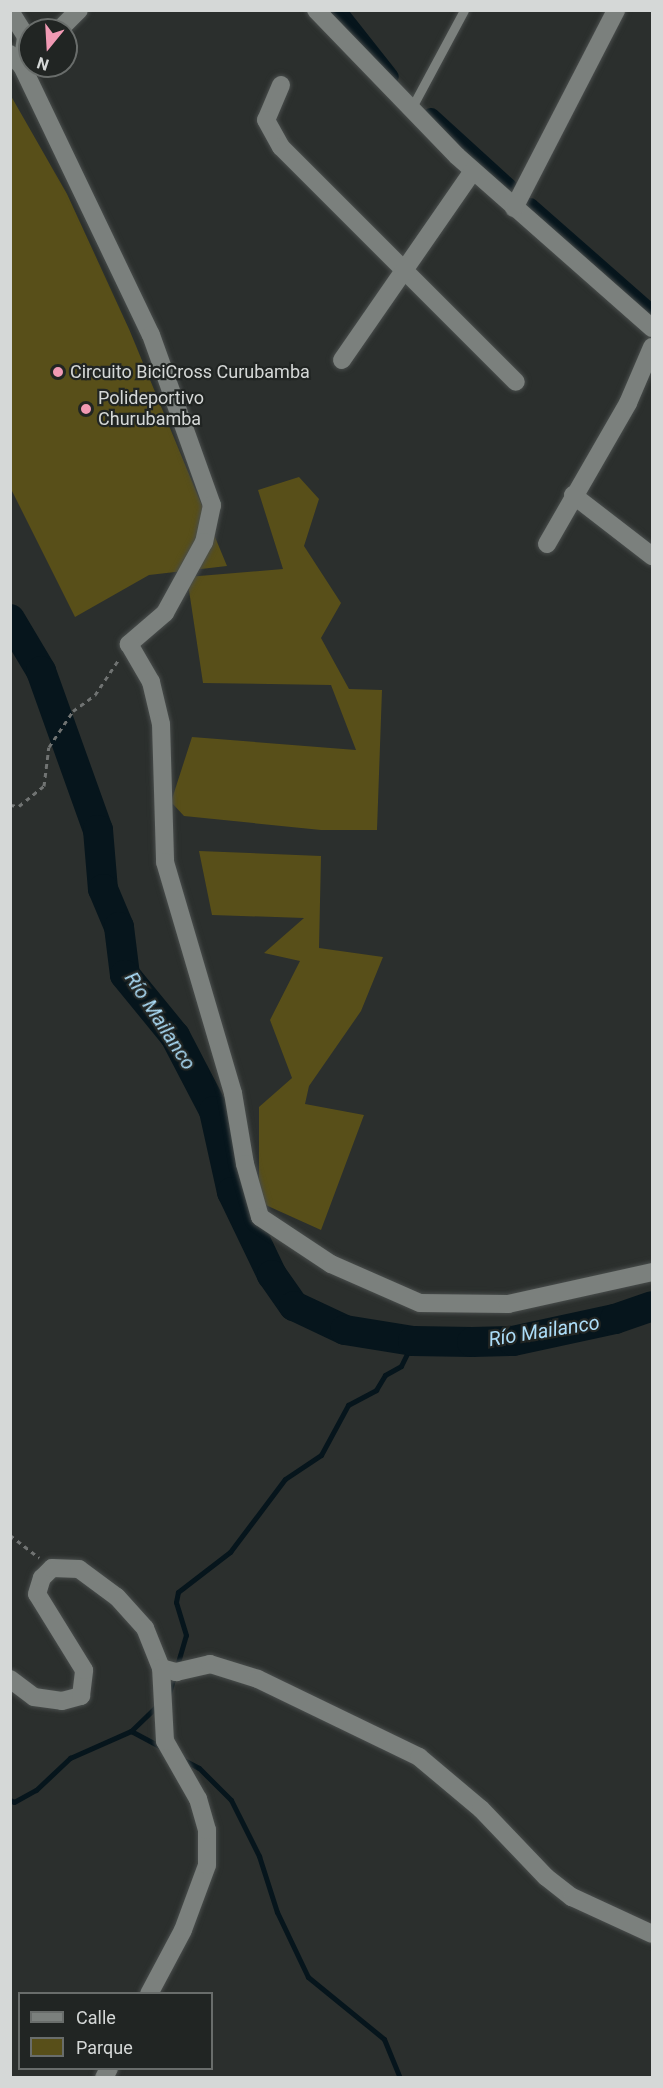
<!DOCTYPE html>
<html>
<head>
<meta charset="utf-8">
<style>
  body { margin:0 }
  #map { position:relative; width:663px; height:2088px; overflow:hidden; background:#2b2f2d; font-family:Roboto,sans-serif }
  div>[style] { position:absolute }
  .green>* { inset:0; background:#584f19 }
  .stream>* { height:5px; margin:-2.5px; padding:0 2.5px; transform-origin:2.5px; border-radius:2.5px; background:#06151c }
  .canal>* { height:18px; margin:-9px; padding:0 9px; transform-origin:9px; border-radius:9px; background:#06151c }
  .river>* { height:30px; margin:-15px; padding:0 15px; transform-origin:15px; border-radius:15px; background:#06151c }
  .path>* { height:3px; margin-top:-1.5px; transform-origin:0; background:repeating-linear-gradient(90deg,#707372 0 4.5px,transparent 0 9px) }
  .roads { filter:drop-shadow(0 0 2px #494d4c) drop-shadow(0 0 2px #494d4c) }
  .lane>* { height:9px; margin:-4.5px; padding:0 4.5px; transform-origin:4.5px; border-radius:4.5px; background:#7b807d }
  .street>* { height:18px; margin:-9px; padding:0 9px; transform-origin:9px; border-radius:9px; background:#7b807d }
  .dots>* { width:16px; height:16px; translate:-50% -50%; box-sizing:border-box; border:3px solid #212523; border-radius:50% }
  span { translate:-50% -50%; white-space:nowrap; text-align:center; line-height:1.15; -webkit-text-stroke:4.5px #212523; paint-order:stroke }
  .poi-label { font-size:18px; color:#d5d8d7 }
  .left { translate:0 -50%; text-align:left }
  .water-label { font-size:20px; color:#acddf8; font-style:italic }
  .frame { position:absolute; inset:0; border:12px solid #d5d8d7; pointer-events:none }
  .legend { position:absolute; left:18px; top:1992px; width:195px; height:78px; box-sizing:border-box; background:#212523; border:2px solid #696d6b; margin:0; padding:8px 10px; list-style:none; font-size:18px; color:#d5d8d7 }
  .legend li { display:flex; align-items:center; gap:12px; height:30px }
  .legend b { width:30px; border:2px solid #696d6b }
  .north { position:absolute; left:18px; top:18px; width:60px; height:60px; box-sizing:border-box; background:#212523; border:2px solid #696d6b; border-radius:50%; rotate:198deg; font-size:16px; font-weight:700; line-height:24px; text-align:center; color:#d5d8d7 }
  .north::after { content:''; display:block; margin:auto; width:21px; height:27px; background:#f19ab4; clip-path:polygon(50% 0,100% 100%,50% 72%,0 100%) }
</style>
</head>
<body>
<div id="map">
  <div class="green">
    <i style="clip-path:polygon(11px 96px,67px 194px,129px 329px,227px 566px,149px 575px,75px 617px,11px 489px)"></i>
    <i style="clip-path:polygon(299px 477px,319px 499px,304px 546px,341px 603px,321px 638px,349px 689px,382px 690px,377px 830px,321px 830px,184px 816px,171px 802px,192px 737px,356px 750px,331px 685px,203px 683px,187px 577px,283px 569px,258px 490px)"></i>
    <i style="clip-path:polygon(199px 851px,321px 856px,319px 948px,383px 957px,361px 1011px,309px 1086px,305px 1104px,364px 1115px,321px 1230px,259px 1202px,259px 1107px,292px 1078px,270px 1020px,300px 961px,264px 953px,304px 918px,212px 915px)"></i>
  </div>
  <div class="stream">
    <i style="left:169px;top:1693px;width:60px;rotate:-73.7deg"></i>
    <i style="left:186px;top:1635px;width:34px;rotate:-107deg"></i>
    <i style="left:176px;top:1602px;width:10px;rotate:-79deg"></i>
    <i style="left:178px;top:1592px;width:66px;rotate:-37.6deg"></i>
    <i style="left:230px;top:1552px;width:91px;rotate:-53deg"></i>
    <i style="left:285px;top:1479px;width:43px;rotate:-33.7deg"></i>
    <i style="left:321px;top:1455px;width:57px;rotate:-61.6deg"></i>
    <i style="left:348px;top:1405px;width:32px;rotate:-28deg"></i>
    <i style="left:376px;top:1390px;width:17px;rotate:-59deg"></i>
    <i style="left:385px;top:1375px;width:18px;rotate:-29deg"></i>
    <i style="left:401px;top:1366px;width:28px;rotate:-64deg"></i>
    <i style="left:131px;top:1731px;width:34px;rotate:28deg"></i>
    <i style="left:182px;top:1759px;width:19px;rotate:28deg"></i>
    <i style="left:199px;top:1768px;width:45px;rotate:45deg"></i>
    <i style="left:231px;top:1800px;width:63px;rotate:63.4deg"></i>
    <i style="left:259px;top:1856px;width:59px;rotate:72.2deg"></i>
    <i style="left:277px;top:1912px;width:72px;rotate:64.5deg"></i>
    <i style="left:308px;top:1977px;width:98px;rotate:39.2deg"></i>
    <i style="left:384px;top:2039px;width:42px;rotate:67.7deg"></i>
    <i style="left:10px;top:1800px;width:4px;rotate:27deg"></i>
    <i style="left:14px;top:1802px;width:25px;rotate:-29deg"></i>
    <i style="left:36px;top:1790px;width:47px;rotate:-43.3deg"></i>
    <i style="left:70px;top:1758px;width:67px;rotate:-23.9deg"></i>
    <i style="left:131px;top:1731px;width:39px;rotate:-44deg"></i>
  </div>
  <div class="canal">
    <i style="left:337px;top:10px;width:85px;rotate:51.7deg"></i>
    <i style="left:431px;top:117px;width:105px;rotate:42.3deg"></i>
    <i style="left:530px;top:207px;width:162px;rotate:41.3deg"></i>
  </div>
  <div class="river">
    <i style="left:10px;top:619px;width:61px;rotate:59.2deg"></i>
    <i style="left:41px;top:671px;width:169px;rotate:70.3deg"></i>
    <i style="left:98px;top:830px;width:59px;rotate:85.2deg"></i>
    <i style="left:103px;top:889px;width:41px;rotate:67.2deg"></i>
    <i style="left:119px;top:927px;width:48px;rotate:82.9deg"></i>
    <i style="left:125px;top:975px;width:79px;rotate:50.7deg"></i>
    <i style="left:175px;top:1036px;width:85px;rotate:62.5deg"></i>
    <i style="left:214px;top:1111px;width:83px;rotate:77.5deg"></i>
    <i style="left:232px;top:1192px;width:92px;rotate:64.3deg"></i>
    <i style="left:272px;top:1275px;width:38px;rotate:55deg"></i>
    <i style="left:294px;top:1306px;width:56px;rotate:25.2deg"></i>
    <i style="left:345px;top:1330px;width:69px;rotate:9.2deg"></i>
    <i style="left:413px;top:1341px;width:59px;rotate:1deg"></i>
    <i style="left:472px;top:1342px;width:41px;rotate:-1.4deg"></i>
    <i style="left:513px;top:1341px;width:104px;rotate:-12.2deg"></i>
    <i style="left:615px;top:1319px;width:39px;rotate:-19deg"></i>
  </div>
  <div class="path">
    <i style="left:10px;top:805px;width:9px;rotate:6deg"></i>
    <i style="left:19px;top:806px;width:32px;rotate:-39deg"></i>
    <i style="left:44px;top:786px;width:39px;rotate:-83deg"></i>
    <i style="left:49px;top:747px;width:43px;rotate:-56.3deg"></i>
    <i style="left:73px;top:711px;width:27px;rotate:-36deg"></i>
    <i style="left:95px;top:695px;width:43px;rotate:-56.3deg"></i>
    <i style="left:10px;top:1535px;width:37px;rotate:38deg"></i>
  </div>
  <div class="roads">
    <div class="lane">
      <i style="left:411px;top:109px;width:112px;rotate:-61.8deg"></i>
    </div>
    <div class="street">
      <i style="left:316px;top:10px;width:203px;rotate:46deg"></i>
      <i style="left:457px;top:156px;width:260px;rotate:41.4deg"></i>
      <i style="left:10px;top:11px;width:31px;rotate:58deg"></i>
      <i style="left:26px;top:37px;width:29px;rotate:98deg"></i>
      <i style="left:59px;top:30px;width:28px;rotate:-45deg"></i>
      <i style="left:10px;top:54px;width:17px;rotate:45deg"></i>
      <i style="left:22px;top:66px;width:298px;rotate:64.4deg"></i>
      <i style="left:151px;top:335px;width:181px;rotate:70.3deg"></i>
      <i style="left:212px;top:505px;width:38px;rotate:102deg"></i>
      <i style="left:204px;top:542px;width:81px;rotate:118.8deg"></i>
      <i style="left:165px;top:613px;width:48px;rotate:139.3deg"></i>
      <i style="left:129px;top:644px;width:44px;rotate:59.9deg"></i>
      <i style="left:151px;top:682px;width:43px;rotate:76.6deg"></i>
      <i style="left:161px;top:724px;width:138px;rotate:88.3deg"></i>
      <i style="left:165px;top:862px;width:241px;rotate:73.6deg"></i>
      <i style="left:233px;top:1093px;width:72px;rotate:80.4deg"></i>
      <i style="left:245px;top:1164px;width:55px;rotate:74.2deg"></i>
      <i style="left:260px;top:1217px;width:85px;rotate:33.5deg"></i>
      <i style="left:331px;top:1264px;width:97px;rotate:23.7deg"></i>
      <i style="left:420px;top:1303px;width:88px;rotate:0.7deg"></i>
      <i style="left:508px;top:1304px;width:148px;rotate:-12.5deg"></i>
      <i style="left:281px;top:85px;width:38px;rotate:113deg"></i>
      <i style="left:266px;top:120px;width:31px;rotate:61deg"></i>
      <i style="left:281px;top:147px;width:332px;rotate:45deg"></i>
      <i style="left:514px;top:208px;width:223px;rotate:-62.7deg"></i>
      <i style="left:342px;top:360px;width:230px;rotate:-55.3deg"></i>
      <i style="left:573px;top:495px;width:100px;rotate:37.7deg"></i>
      <i style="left:547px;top:544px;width:163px;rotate:-60.1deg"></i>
      <i style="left:628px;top:403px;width:61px;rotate:-66.8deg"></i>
      <i style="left:10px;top:1679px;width:30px;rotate:37deg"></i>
      <i style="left:34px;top:1697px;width:28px;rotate:8deg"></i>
      <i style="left:62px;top:1701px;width:20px;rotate:-15deg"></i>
      <i style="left:81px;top:1696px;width:26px;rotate:-83deg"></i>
      <i style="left:84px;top:1670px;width:89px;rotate:-121.7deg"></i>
      <i style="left:37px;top:1594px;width:17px;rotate:-73deg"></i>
      <i style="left:42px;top:1578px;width:14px;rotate:-45deg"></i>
      <i style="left:52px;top:1568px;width:27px;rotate:2deg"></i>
      <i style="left:79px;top:1569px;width:47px;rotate:36.4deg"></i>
      <i style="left:117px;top:1597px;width:42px;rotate:47.9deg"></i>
      <i style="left:145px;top:1628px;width:43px;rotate:68.2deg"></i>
      <i style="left:161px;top:1668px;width:16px;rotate:15deg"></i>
      <i style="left:176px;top:1672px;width:35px;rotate:-13deg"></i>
      <i style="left:210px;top:1664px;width:50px;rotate:17.4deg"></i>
      <i style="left:258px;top:1679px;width:179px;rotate:25.8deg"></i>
      <i style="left:419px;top:1757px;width:81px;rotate:40deg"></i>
      <i style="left:481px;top:1809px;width:94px;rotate:46.3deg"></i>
      <i style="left:546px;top:1877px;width:33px;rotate:38deg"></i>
      <i style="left:572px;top:1897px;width:88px;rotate:24.8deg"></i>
      <i style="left:149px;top:1994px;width:72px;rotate:-62deg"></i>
      <i style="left:183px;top:1930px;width:69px;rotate:-69.7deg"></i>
      <i style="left:207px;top:1865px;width:35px;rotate:-90deg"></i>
      <i style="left:207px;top:1830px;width:32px;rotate:-106deg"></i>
      <i style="left:198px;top:1799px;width:67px;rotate:-119.6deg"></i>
      <i style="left:165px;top:1741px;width:73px;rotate:-93.1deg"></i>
      <i style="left:104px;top:2078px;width:11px;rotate:-63deg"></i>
    </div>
  </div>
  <div class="dots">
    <i style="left:58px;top:372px;background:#f19ab4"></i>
    <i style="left:86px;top:409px;background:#f19ab4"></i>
  </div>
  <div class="poi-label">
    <span class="left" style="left:70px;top:372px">Circuito BiciCross Curubamba</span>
    <span class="left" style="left:98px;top:409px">Polideportivo<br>Churubamba</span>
  </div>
  <div class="water-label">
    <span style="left:160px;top:1021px;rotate:57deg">Río Mailanco</span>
    <span style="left:544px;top:1331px;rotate:-9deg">Río Mailanco</span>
  </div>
  <div class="frame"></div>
  <ul class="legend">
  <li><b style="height:8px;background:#7b807d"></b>Calle</li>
  <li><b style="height:16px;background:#584f19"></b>Parque</li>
  </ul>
  <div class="north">N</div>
</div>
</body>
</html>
